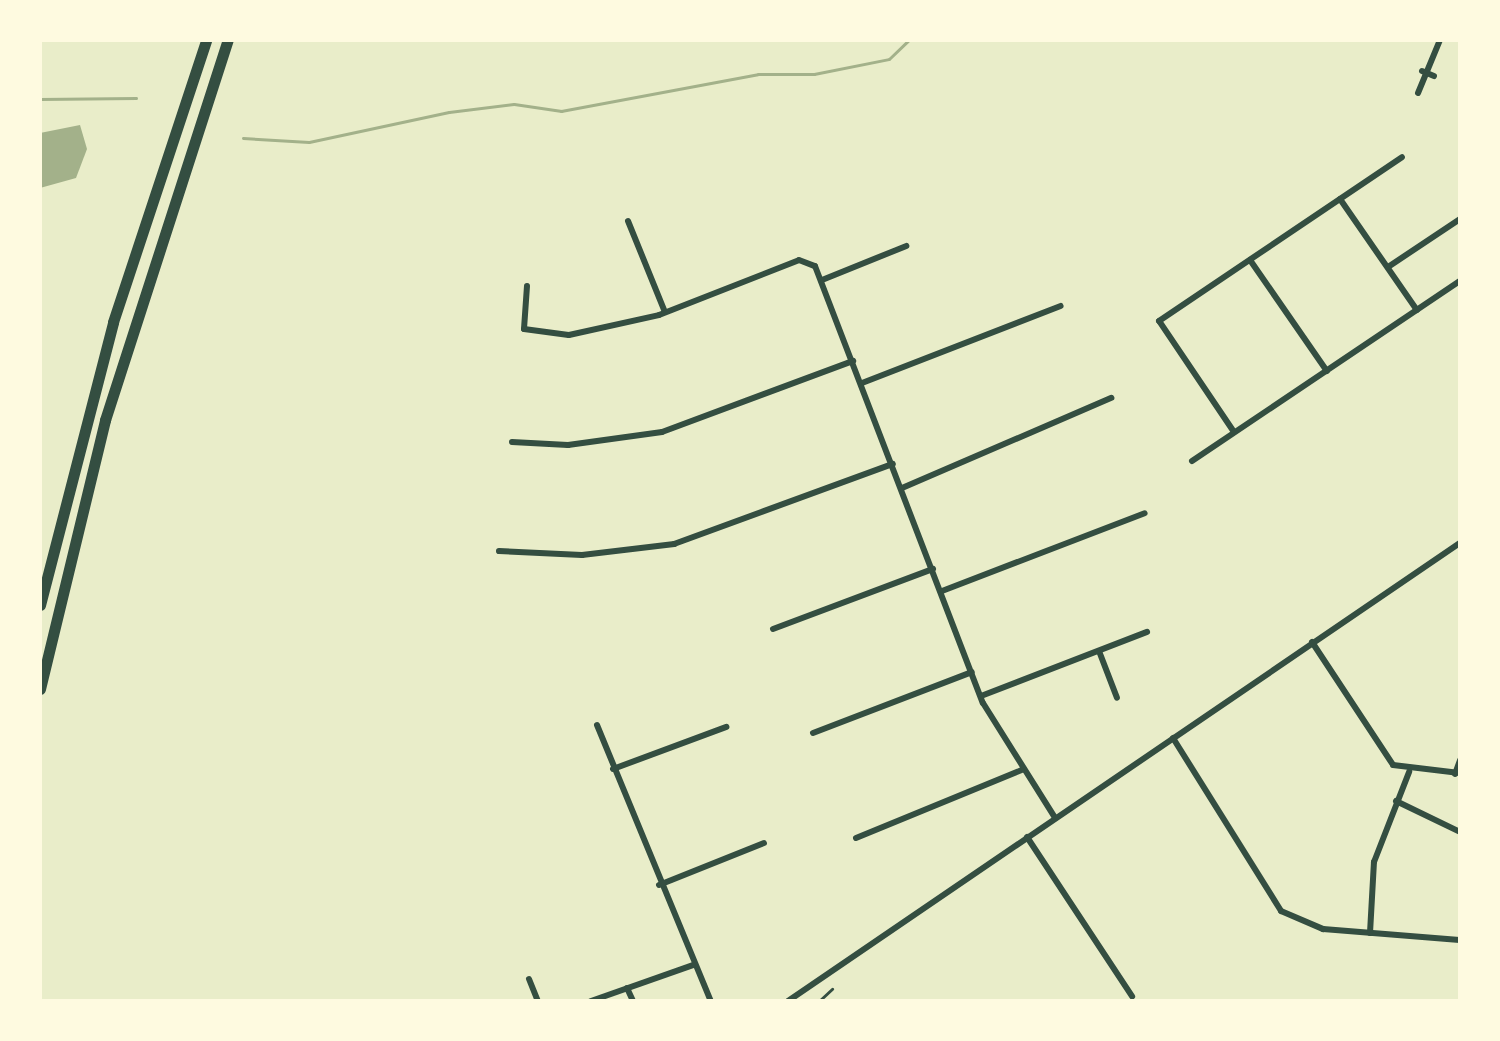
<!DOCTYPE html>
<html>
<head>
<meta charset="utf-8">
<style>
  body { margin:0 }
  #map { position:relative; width:1500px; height:1041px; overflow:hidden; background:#e9edc9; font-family:"PT Sans Narrow",sans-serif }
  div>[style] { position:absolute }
  .water>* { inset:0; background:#a3b18a }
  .stream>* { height:3px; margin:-1.5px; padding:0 1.5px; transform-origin:1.5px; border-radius:1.5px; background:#a3b18a }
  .service>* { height:3px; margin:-1.5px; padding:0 1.5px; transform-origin:1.5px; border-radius:1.5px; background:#344e41 }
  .minor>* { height:6px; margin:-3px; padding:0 3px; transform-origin:3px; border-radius:3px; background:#344e41 }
  .trunk>* { height:11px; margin:-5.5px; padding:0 5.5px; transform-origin:5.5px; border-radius:5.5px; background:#344e41 }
  span { translate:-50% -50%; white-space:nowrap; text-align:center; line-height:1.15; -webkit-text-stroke:8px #fefae0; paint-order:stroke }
  .frame { position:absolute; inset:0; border:42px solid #fefae0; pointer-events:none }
</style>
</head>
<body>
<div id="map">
  <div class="water">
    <i style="clip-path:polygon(80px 125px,87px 149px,76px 178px,40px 188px,40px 133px)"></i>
  </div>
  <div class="stream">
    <i style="left:40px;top:99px;width:96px;rotate:-0.6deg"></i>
    <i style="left:243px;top:138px;width:66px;rotate:3.5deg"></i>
    <i style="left:309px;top:142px;width:143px;rotate:-12.1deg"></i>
    <i style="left:449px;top:112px;width:65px;rotate:-7deg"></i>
    <i style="left:514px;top:104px;width:48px;rotate:8.5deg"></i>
    <i style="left:561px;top:111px;width:200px;rotate:-10.6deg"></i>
    <i style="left:758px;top:74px;width:56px"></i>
    <i style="left:814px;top:74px;width:76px;rotate:-11.3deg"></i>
    <i style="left:889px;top:59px;width:28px;rotate:-44deg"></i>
  </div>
  <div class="service">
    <i style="left:819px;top:1001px;width:18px;rotate:-43deg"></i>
  </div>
  <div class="minor">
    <i style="left:1422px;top:71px;width:13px;rotate:23deg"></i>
    <i style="left:1418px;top:93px;width:57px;rotate:-67.5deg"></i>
    <i style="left:1340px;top:199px;width:135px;rotate:55.3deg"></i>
    <i style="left:628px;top:221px;width:98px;rotate:67.9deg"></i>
    <i style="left:1250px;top:260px;width:135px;rotate:55.3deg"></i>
    <i style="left:1388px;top:267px;width:87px;rotate:-33.7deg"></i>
    <i style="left:822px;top:280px;width:91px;rotate:-22deg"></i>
    <i style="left:527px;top:286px;width:43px;rotate:94deg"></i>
    <i style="left:524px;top:329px;width:45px;rotate:7.6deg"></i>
    <i style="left:569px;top:335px;width:92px;rotate:-12.5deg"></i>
    <i style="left:659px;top:315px;width:150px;rotate:-21.4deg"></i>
    <i style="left:799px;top:260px;width:17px;rotate:21deg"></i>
    <i style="left:815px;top:266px;width:468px;rotate:69deg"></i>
    <i style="left:983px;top:703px;width:136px;rotate:57.9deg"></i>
    <i style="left:862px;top:383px;width:213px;rotate:-21.2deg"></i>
    <i style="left:1234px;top:432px;width:134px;rotate:-124deg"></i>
    <i style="left:1159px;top:321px;width:293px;rotate:-34deg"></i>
    <i style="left:512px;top:442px;width:56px;rotate:3.1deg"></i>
    <i style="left:568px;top:445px;width:95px;rotate:-7.9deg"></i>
    <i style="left:662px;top:432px;width:204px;rotate:-20.4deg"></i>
    <i style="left:1192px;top:461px;width:323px;rotate:-33.9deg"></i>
    <i style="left:902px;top:488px;width:228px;rotate:-23.3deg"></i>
    <i style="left:499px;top:551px;width:83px;rotate:2.8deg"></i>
    <i style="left:582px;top:555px;width:93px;rotate:-6.8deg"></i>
    <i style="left:674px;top:544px;width:233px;rotate:-20.1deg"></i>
    <i style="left:942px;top:591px;width:217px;rotate:-21deg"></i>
    <i style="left:773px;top:629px;width:171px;rotate:-20.6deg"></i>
    <i style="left:1312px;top:642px;width:147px;rotate:56.6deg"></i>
    <i style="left:1393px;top:765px;width:67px;rotate:6.8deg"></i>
    <i style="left:1099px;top:651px;width:50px;rotate:69deg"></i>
    <i style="left:981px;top:696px;width:178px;rotate:-21.1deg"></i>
    <i style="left:597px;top:725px;width:299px;rotate:67.6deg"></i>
    <i style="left:813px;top:733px;width:170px;rotate:-21deg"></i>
    <i style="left:1173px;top:738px;width:204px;rotate:58deg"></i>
    <i style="left:1281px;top:911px;width:46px;rotate:23.2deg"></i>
    <i style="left:1323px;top:929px;width:137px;rotate:4.6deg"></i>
    <i style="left:613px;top:769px;width:121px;rotate:-20.4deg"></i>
    <i style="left:1455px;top:774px;width:15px;rotate:-70deg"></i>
    <i style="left:1396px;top:801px;width:71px;rotate:25.8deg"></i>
    <i style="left:1027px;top:837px;width:191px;rotate:56.6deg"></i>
    <i style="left:856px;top:838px;width:179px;rotate:-22.3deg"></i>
    <i style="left:659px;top:885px;width:113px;rotate:-21.8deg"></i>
    <i style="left:1370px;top:933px;width:71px;rotate:-86.8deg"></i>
    <i style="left:1374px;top:862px;width:97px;rotate:-68.7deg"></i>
    <i style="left:529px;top:979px;width:24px;rotate:68deg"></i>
    <i style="left:627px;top:988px;width:14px;rotate:65deg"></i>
    <i style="left:591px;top:1001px;width:108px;rotate:-19.4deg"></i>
    <i style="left:788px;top:1001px;width:813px;rotate:-34.28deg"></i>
  </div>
  <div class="trunk">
    <i style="left:40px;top:605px;width:292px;rotate:-75.5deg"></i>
    <i style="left:113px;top:322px;width:297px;rotate:-71.7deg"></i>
    <i style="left:40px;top:689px;width:277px;rotate:-76.4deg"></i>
    <i style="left:105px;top:420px;width:399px;rotate:-72.1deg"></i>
  </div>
  <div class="frame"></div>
</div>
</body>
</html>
